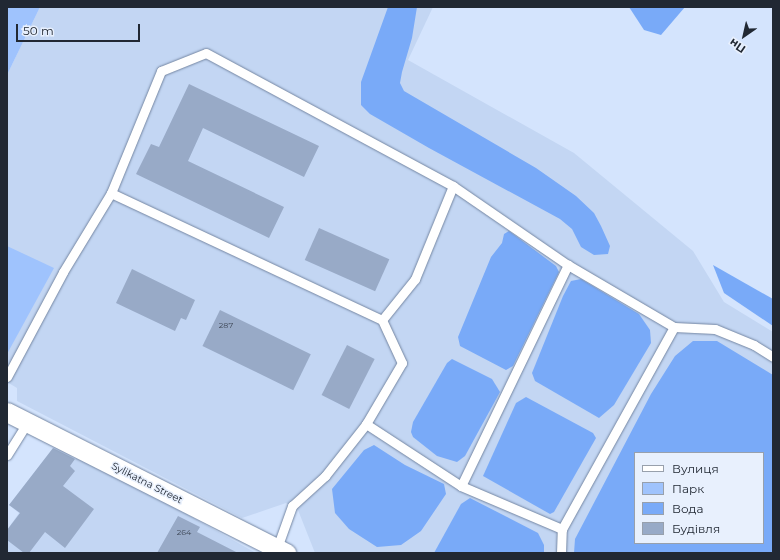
<!DOCTYPE html>
<html>
<head>
<meta charset="utf-8">
<style>
  body { margin:0 }
  #map { position:relative; width:780px; height:560px; overflow:hidden; background:#d4e4fd; font-family:Montserrat,sans-serif }
  div>[style] { position:absolute }
  .built>* { inset:0; background:#c3d6f3 }
  .green>* { inset:0; background:#9fc3fd }
  .water>* { inset:0; background:#79aaf8 }
  .building>* { inset:0; background:#98aac7; transform-origin:0 0 }
  .roads { filter:drop-shadow(0 0 1px #7486a2) drop-shadow(0 0 1px #7486a2) }
  .service>* { height:9px; margin:-4.5px; padding:0 4.5px; transform-origin:4.5px; border-radius:4.5px; background:#fff }
  .minor>* { height:19px; margin:-9.5px; padding:0 9.5px; transform-origin:9.5px; border-radius:9.5px; background:#fff }
  span { translate:-50% -50%; white-space:nowrap; text-align:center; line-height:1.15; -webkit-text-stroke:3px #e8f0fd; paint-order:stroke }
  .number-label { font-size:8px; color:#3f4858 }
  .number-label span { -webkit-text-stroke-width:0 }
  .street-label { font-size:10px; color:#212833 }
  .frame { position:absolute; inset:0; border:8px solid #212833; pointer-events:none }
  .legend { position:absolute; left:634px; top:452px; width:130px; height:92px; box-sizing:border-box; background:#e8f0fd; border:1px solid #98a0ac; margin:0; padding:5px 7px; list-style:none; font-size:12px; color:#212833 }
  .legend li { display:flex; align-items:center; gap:8px; height:20px }
  .legend b { width:20px; border:1px solid #98a0ac }
  .north { position:absolute; left:724px; top:16px; width:40px; height:40px; -webkit-text-stroke:3px #e8f0fd; paint-order:stroke; rotate:214deg; font-size:11px; font-weight:700; line-height:16px; text-align:center; color:#212833 }
  .north::after { content:''; display:block; margin:auto; width:14px; height:18px; background:#212833; clip-path:polygon(50% 0,100% 100%,50% 72%,0 100%) }
  .scale { position:absolute; left:16px; top:24px; width:124px; height:18px; box-sizing:border-box; border:2px solid #212833; border-top:0; padding-left:5px; font-size:12px; line-height:14px; white-space:nowrap; color:#212833; -webkit-text-stroke:3px #e8f0fd; paint-order:stroke }
</style>
</head>
<body>
<div id="map">
  <div class="built">
    <i style="clip-path:polygon(evenodd,40px 7px,433px 7px,408px 60px,574px 153px,693px 251px,724px 302px,773px 332px,773px 553px,315px 553px,298px 510px,292px 506px,286px 503px,242px 518px,17px 401px,17px 388px,7px 382px,7px 75px,40px 7px,635px 453px,763px 453px,763px 543px,635px 543px,635px 453px)"></i>
    <i style="clip-path:polygon(56px 445px,75px 459px,81px 455px,256px 553px,7px 553px,7px 530px,19px 513px,9px 505px)"></i>
  </div>
  <div class="green">
    <i style="clip-path:polygon(7px 7px,40px 7px,7px 75px)"></i>
    <i style="clip-path:polygon(7px 246px,54px 268px,7px 354px)"></i>
  </div>
  <div class="water">
    <i style="clip-path:polygon(388px 7px,417px 7px,412px 38px,402px 72px,400px 83px,404px 91px,536px 168px,576px 196px,594px 213px,601px 226px,610px 246px,608px 254px,594px 255px,581px 247px,572px 229px,560px 219px,429px 148px,370px 114px,361px 105px,361px 82px)"></i>
    <i style="clip-path:polygon(629px 7px,685px 7px,661px 35px,644px 30px)"></i>
    <i style="clip-path:polygon(509px 231px,556px 266px,559px 272px,513px 366px,506px 370px,460px 346px,458px 337px,491px 257px,502px 243px,504px 234px)"></i>
    <i style="clip-path:polygon(713px 265px,773px 299px,773px 326px,724px 293px)"></i>
    <i style="clip-path:polygon(581px 279px,639px 314px,650px 330px,651px 343px,614px 405px,599px 418px,535px 381px,532px 373px,563px 296px,571px 281px)"></i>
    <i style="clip-path:polygon(evenodd,693px 341px,717px 341px,773px 375px,773px 553px,574px 553px,575px 539px,651px 394px,675px 356px,693px 341px,635px 453px,763px 453px,763px 543px,635px 543px,635px 453px)"></i>
    <i style="clip-path:polygon(452px 359px,492px 379px,500px 392px,465px 456px,457px 462px,437px 456px,413px 437px,411px 432px,413px 422px,447px 363px)"></i>
    <i style="clip-path:polygon(526px 397px,593px 433px,596px 438px,554px 512px,550px 514px,483px 476px,516px 403px)"></i>
    <i style="clip-path:polygon(374px 445px,405px 465px,444px 484px,446px 494px,421px 531px,401px 545px,377px 547px,349px 529px,335px 513px,332px 489px,364px 450px)"></i>
    <i style="clip-path:polygon(470px 498px,538px 533px,544px 545px,544px 553px,434px 553px,461px 504px)"></i>
  </div>
  <div class="building">
    <i style="clip-path:polygon(189px 84px,319px 146px,304px 177px,203px 128px,188px 161px,284px 207px,269px 238px,136px 174px,151px 144px,159px 147px)"></i>
    <i style="left:319px;top:228px;width:77px;height:35px;rotate:24deg"></i>
    <i style="clip-path:polygon(132px 269px,195px 300px,186px 320px,181px 318px,175px 331px,116px 303px)"></i>
    <i style="left:220px;top:310px;width:101px;height:40px;rotate:26deg"></i>
    <i style="left:347px;top:345px;width:31px;height:56px;rotate:27deg"></i>
    <i style="clip-path:polygon(53px 448px,75px 459px,70px 466px,75px 471px,63px 486px,94px 509px,65px 548px,45px 532px,29px 553px,24px 553px,7px 540px,7px 530px,20px 513px,9px 505px)"></i>
    <i style="clip-path:polygon(178px 516px,200px 527px,197px 532px,238px 553px,157px 553px)"></i>
  </div>
  <div class="roads">
    <div class="service">
      <i style="left:111px;top:193px;width:299px;rotate:25.1deg"></i>
      <i style="left:7px;top:377px;width:119px;rotate:-61.9deg"></i>
      <i style="left:63px;top:272px;width:92px;rotate:-58.7deg"></i>
      <i style="left:111px;top:193px;width:132px;rotate:-67.7deg"></i>
      <i style="left:161px;top:71px;width:48px;rotate:-21.8deg"></i>
      <i style="left:206px;top:53px;width:281px;rotate:28.3deg"></i>
      <i style="left:453px;top:186px;width:140px;rotate:34.5deg"></i>
      <i style="left:568px;top:265px;width:123px;rotate:30.3deg"></i>
      <i style="left:674px;top:327px;width:41px;rotate:2.8deg"></i>
      <i style="left:715px;top:329px;width:42px;rotate:22.3deg"></i>
      <i style="left:754px;top:345px;width:22px;rotate:32deg"></i>
      <i style="left:366px;top:424px;width:113px;rotate:33.1deg"></i>
      <i style="left:461px;top:486px;width:110px;rotate:23.1deg"></i>
      <i style="left:7px;top:455px;width:38px;rotate:-58deg"></i>
      <i style="left:461px;top:486px;width:246px;rotate:-64.2deg"></i>
      <i style="left:277px;top:548px;width:45px;rotate:-70.3deg"></i>
      <i style="left:292px;top:506px;width:45px;rotate:-42.3deg"></i>
      <i style="left:325px;top:476px;width:66px;rotate:-51.7deg"></i>
      <i style="left:366px;top:424px;width:71px;rotate:-59.5deg"></i>
      <i style="left:402px;top:363px;width:47px;rotate:-114.9deg"></i>
      <i style="left:382px;top:320px;width:53px;rotate:-51.2deg"></i>
      <i style="left:415px;top:279px;width:100px;rotate:-67.8deg"></i>
      <i style="left:561px;top:553px;width:24px;rotate:-88deg"></i>
      <i style="left:562px;top:529px;width:231px;rotate:-61deg"></i>
    </div>
    <div class="minor">
      <i style="left:7px;top:412px;width:313px;rotate:26.8deg"></i>
    </div>
  </div>
  <div class="number-label">
    <span style="left:226px;top:326px">287</span>
    <span style="left:184px;top:533px">264</span>
  </div>
  <div class="street-label">
    <span style="left:147px;top:483px;rotate:27deg">Sylikatna Street</span>
  </div>
  <div class="frame"></div>
  <ul class="legend">
  <li><b style="height:5px;background:#fff"></b>Вулиця</li>
  <li><b style="height:11px;background:#9fc3fd"></b>Парк</li>
  <li><b style="height:11px;background:#79aaf8"></b>Вода</li>
  <li><b style="height:11px;background:#98aac7"></b>Будівля</li>
  </ul>
  <div class="north">Пн</div>
  <div class="scale">50 m</div>
</div>
</body>
</html>
